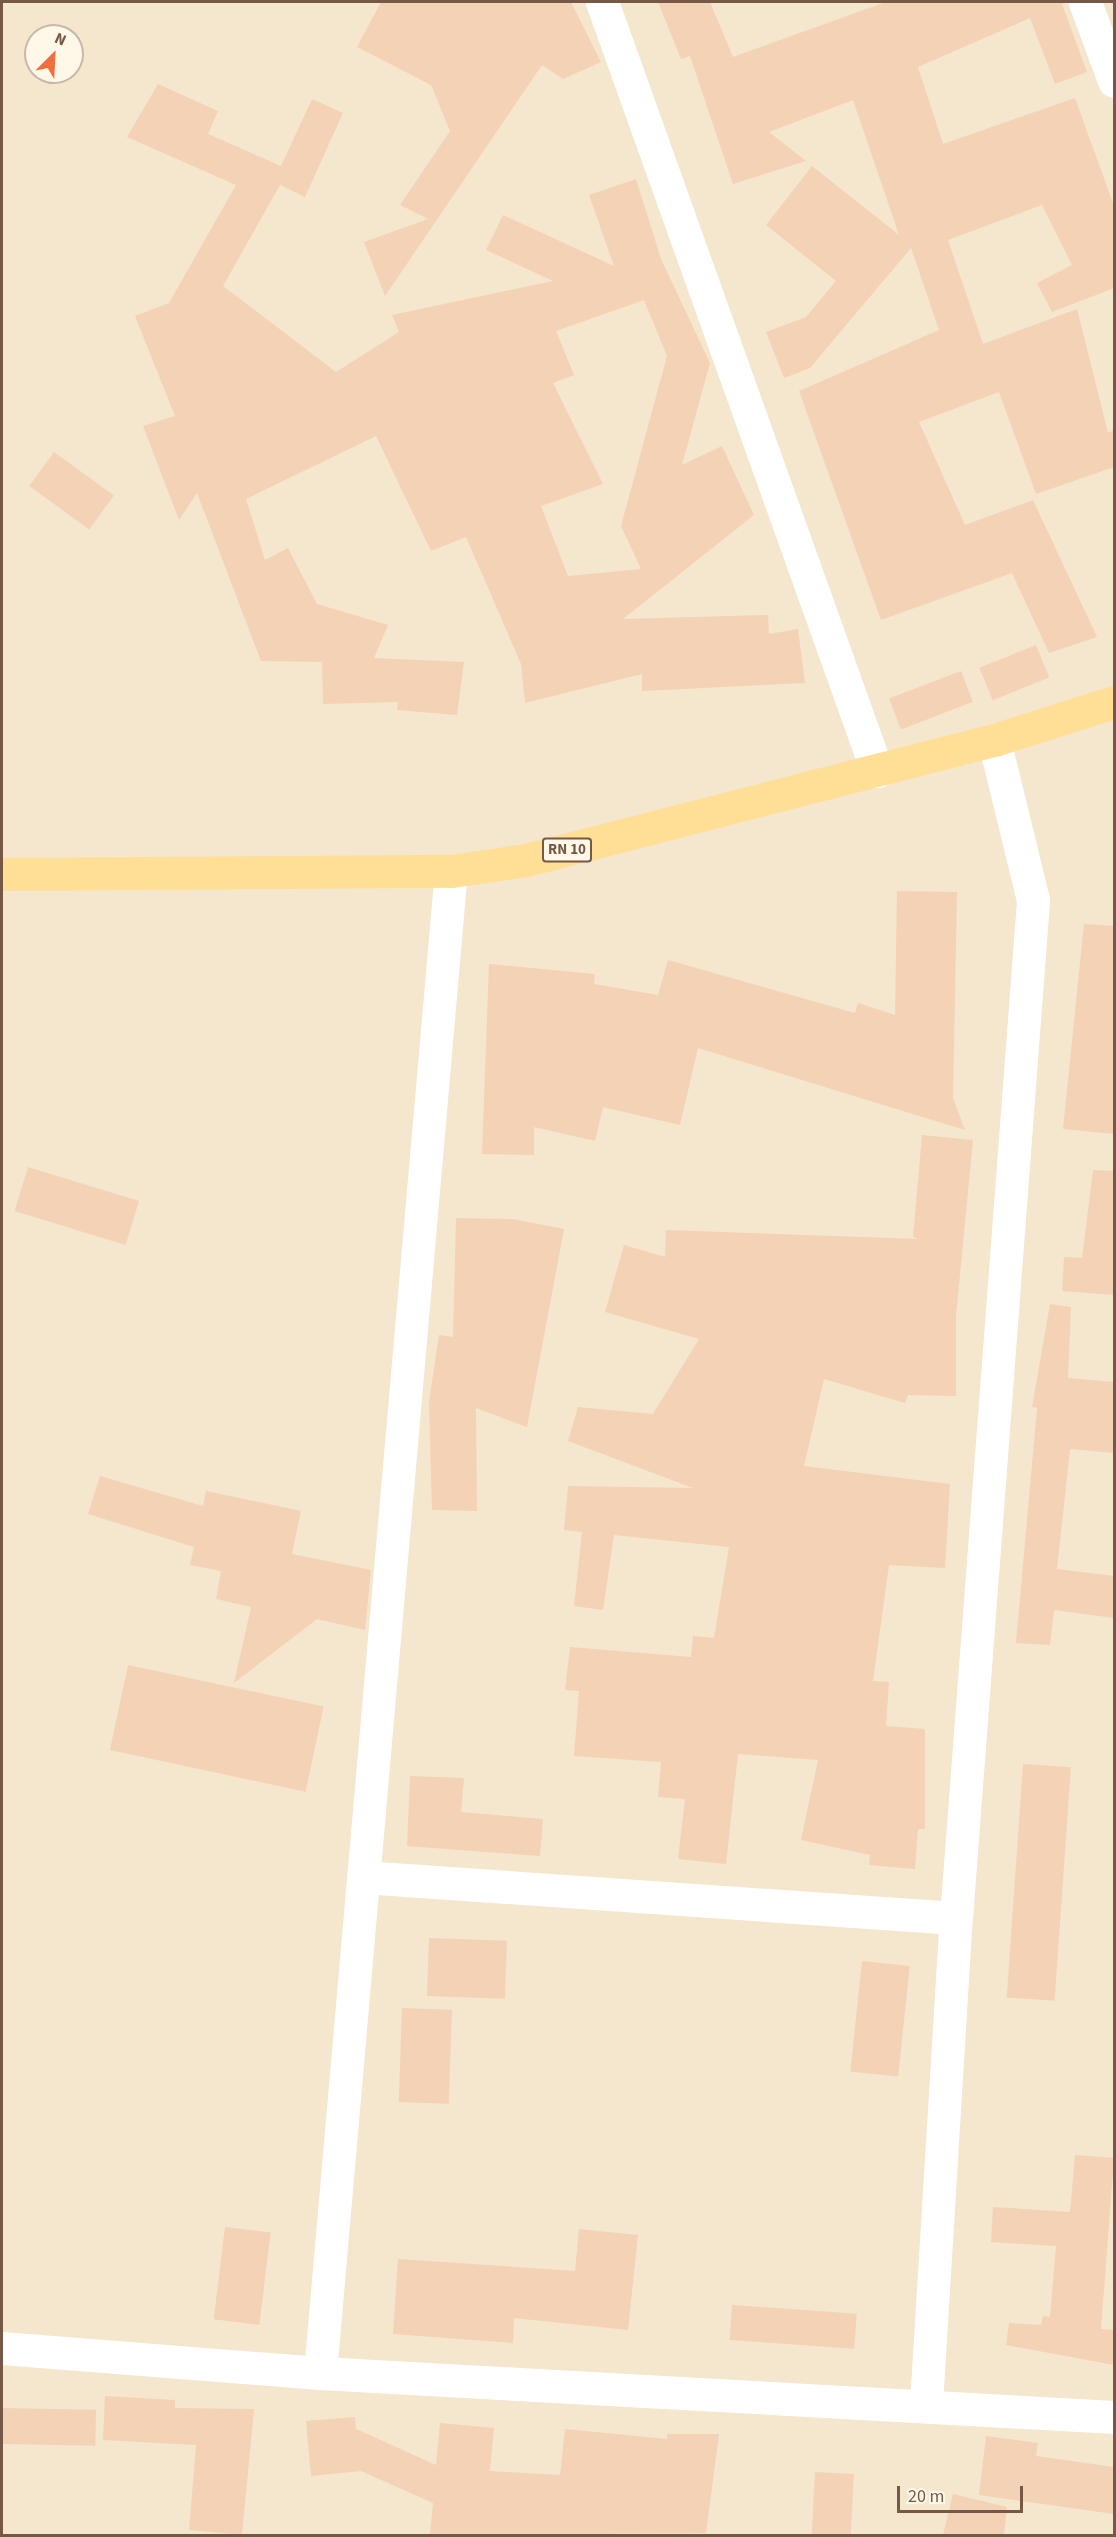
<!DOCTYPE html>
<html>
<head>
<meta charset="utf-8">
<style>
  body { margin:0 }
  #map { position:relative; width:1116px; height:2537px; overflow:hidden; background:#fef4e0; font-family:"Source Sans 3",sans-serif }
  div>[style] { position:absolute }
  .residential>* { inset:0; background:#f5e6ce }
  .building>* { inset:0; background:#f4d2b6; transform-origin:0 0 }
  .street>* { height:33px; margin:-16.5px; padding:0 16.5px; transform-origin:16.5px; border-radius:16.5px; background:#fff }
  .primary>* { height:33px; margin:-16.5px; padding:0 16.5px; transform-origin:16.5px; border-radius:16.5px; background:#ffde95 }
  span { translate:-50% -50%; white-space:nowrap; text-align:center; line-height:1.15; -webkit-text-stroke:4.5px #fff7e7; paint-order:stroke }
  .shield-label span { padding:2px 4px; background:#fff7e7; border:2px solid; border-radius:4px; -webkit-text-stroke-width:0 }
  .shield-label { font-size:15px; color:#755946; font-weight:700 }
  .frame { position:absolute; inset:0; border:3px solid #755946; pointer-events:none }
  .north { position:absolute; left:24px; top:24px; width:60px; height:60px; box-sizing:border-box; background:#fff7e7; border:2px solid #c8b8a7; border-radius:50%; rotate:24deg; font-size:16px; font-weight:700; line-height:24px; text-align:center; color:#755946 }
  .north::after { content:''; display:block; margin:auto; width:21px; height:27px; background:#ef6f3d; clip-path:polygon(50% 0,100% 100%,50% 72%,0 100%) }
  .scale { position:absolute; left:897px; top:2486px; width:126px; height:27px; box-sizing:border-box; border:3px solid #755946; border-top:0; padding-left:8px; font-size:18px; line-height:21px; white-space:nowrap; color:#755946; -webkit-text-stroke:4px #fff7e7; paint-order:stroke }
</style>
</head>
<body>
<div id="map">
  <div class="residential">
    <i style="clip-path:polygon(evenodd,2px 2px,1114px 2px,1114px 2535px,2px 2536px,2px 2px,36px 36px,72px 36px,72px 72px,36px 72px,36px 36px)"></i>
  </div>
  <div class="building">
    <i style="clip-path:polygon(381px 2px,571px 2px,601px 62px,563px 79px,542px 65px,385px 296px,364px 242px,428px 219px,400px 205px,450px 131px,431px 85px,357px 47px)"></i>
    <i style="clip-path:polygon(658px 2px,710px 2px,733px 57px,886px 2px,1067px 2px,1062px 4px,1087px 72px,1055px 84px,1030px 18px,918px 67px,943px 144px,1075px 98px,1114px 206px,1114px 288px,1052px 312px,1037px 283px,1072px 265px,1042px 205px,948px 240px,983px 344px,1077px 309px,1108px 433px,1114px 430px,1114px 467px,1036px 494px,999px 392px,919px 422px,965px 525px,1033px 500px,1097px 637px,1049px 653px,1012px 573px,881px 620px,799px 391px,939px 330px,911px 248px,810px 368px,784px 378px,766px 332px,806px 317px,836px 281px,766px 225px,812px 166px,899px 235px,853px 100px,769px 132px,806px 161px,733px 184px,690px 56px,681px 59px)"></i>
    <i style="clip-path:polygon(evenodd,158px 84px,218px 111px,208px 134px,281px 166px,312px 99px,343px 113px,305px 197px,280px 185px,223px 286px,336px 372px,399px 332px,392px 315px,553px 281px,486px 250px,503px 215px,614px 266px,589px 195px,636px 179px,661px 259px,710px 363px,682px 465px,722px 446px,754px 515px,623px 619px,768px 615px,769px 634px,798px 629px,805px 683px,642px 691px,642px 674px,525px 703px,521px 664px,466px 537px,431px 551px,376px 436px,246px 499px,265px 560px,288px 548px,317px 604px,388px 625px,374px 658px,464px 662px,457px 715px,397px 710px,398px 702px,323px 704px,322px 662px,261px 661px,197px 493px,179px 520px,143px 426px,175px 416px,135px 316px,169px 303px,236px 185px,127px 137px,158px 84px,644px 300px,667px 356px,621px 526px,641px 569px,568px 576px,541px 506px,603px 484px,553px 383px,574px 375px,556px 331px,644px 300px)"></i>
    <i style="left:54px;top:452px;width:74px;height:42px;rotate:36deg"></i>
    <i style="left:1036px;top:645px;width:35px;height:61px;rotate:68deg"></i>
    <i style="left:961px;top:671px;width:33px;height:77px;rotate:69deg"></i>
    <i style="clip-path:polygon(897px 891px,957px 892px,953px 1098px,965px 1130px,698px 1048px,680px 1125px,603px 1107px,595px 1141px,534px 1127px,534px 1155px,482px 1154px,489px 964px,595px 974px,594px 984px,658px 995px,668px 960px,855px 1013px,858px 1003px,895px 1015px)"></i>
    <i style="clip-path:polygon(1084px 924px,1114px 926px,1114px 1134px,1063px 1129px)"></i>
    <i style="clip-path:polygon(922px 1135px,973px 1140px,956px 1316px,956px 1396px,908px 1395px,905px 1403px,824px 1379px,804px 1466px,950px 1484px,945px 1568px,889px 1565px,873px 1681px,889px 1682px,886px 1726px,925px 1729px,925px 1829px,918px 1829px,915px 1869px,869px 1865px,870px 1855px,801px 1840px,818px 1760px,738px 1754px,726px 1864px,678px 1859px,685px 1799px,658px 1797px,661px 1762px,574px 1756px,579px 1691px,565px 1690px,570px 1647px,691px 1657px,693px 1636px,714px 1638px,729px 1547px,614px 1535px,603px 1610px,574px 1606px,582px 1532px,564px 1530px,568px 1486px,693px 1488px,568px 1441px,578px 1407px,653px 1414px,699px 1339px,605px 1312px,624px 1245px,665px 1257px,666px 1230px,919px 1239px,913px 1237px)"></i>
    <i style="left:28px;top:1167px;width:116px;height:46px;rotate:17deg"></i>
    <i style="clip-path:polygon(1093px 1170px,1114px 1171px,1114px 1295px,1062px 1291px,1064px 1257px,1082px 1258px)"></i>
    <i style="clip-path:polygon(456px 1218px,513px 1219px,564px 1229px,527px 1427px,476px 1408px,477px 1511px,432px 1510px,429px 1402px,439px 1335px,453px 1337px)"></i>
    <i style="clip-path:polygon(1050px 1304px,1071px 1307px,1068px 1378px,1114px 1382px,1114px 1453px,1070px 1449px,1057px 1569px,1114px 1576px,1114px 1618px,1054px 1610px,1050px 1645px,1016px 1643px,1037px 1408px,1032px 1407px)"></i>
    <i style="clip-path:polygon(100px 1476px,203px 1506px,206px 1491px,301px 1511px,292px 1554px,371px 1570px,365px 1630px,317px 1619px,234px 1683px,251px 1607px,216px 1599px,221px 1571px,190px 1565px,194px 1547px,88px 1514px)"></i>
    <i style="left:128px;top:1665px;width:200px;height:87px;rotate:12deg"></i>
    <i style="left:1023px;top:1764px;width:48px;height:234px;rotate:4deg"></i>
    <i style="clip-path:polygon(410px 1776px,464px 1778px,461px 1812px,543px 1819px,540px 1856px,407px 1846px)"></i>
    <i style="left:429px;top:1938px;width:78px;height:58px;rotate:2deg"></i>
    <i style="left:862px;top:1961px;width:48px;height:111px;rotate:6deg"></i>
    <i style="left:402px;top:2008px;width:50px;height:94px;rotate:2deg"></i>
    <i style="clip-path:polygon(1075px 2155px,1114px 2158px,1101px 2329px,1114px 2330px,1114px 2365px,1006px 2345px,1009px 2323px,1041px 2325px,1043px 2316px,1050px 2317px,1056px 2246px,991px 2242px,993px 2207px,1070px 2212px)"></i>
    <i style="left:225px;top:2227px;width:46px;height:93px;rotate:7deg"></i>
    <i style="clip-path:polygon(579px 2229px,638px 2235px,628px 2330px,514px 2318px,513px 2343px,393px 2334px,398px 2259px,575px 2271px)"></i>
    <i style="left:732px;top:2305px;width:125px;height:35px;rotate:4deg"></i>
    <i style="clip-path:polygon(105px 2396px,175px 2400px,175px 2408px,254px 2409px,242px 2535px,189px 2530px,196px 2445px,103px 2440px)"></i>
    <i style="left:2px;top:2408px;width:94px;height:36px;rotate:1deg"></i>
    <i style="clip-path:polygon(355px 2417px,356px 2429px,436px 2465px,440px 2423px,494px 2428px,490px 2471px,560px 2475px,565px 2429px,667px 2439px,667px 2434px,719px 2434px,706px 2533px,430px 2535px,433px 2503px,361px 2471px,311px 2476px,306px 2421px)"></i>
    <i style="clip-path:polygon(986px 2436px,1038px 2443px,1036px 2456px,1114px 2467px,1114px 2514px,979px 2495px)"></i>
    <i style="left:815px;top:2472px;width:39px;height:63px;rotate:3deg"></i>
    <i style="clip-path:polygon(953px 2494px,1007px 2507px,1004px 2535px,943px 2535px)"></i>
  </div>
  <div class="street">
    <i style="left:602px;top:2px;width:817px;rotate:70.32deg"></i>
    <i style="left:1085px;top:2px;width:84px;rotate:69.8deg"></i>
    <i style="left:363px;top:1877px;width:594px;rotate:3.96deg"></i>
    <i style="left:2px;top:2348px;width:319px;rotate:4.5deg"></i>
    <i style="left:320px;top:2373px;width:795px;rotate:3.17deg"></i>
    <i style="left:320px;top:2373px;width:1508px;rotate:-85.02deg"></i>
    <i style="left:926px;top:2404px;width:487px;rotate:-86.5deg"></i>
    <i style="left:956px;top:1918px;width:1021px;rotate:-85.67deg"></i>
    <i style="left:1033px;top:900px;width:165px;rotate:-103.7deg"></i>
  </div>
  <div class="primary">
    <i style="left:2px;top:874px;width:449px;rotate:-0.4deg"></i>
    <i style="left:451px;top:871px;width:76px;rotate:-8.3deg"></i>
    <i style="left:526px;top:860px;width:483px;rotate:-14.4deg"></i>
    <i style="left:994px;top:740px;width:126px;rotate:-17.6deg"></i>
  </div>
  <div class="shield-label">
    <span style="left:567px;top:850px">RN 10</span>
  </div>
  <div class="frame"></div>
  <div class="north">N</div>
  <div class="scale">20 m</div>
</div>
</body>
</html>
